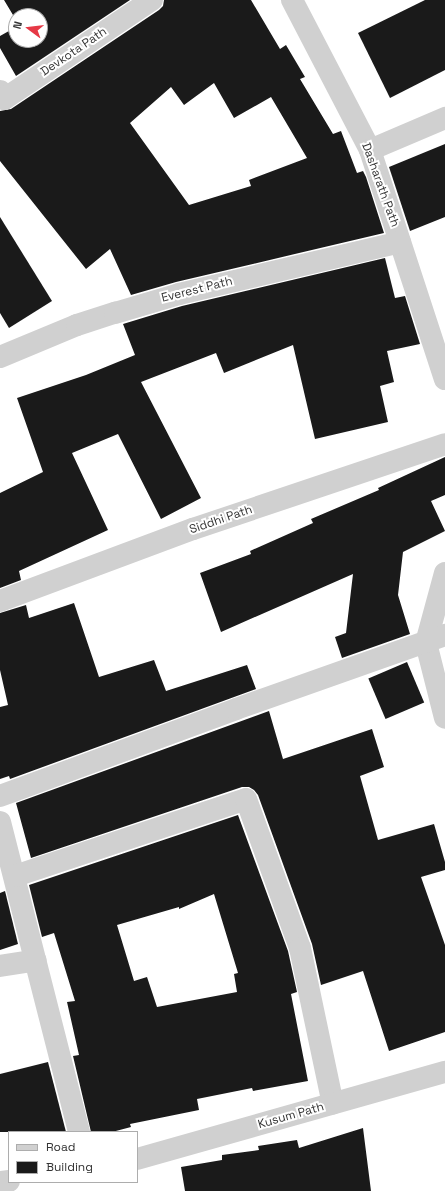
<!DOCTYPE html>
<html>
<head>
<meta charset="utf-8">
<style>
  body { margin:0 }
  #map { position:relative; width:445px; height:1191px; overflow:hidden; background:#fff; font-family:"Space Grotesk",sans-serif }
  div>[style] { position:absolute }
  .building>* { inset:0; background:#1a1a1a; transform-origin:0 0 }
  .street>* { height:22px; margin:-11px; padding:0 11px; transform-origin:11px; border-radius:11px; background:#d0d0d0 }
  span { translate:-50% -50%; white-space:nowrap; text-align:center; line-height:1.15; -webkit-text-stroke:4px #fff; paint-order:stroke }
  .street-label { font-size:12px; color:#333 }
  .legend { position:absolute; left:8px; top:1131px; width:130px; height:52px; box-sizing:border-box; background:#fff; border:1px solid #adadad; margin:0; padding:5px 7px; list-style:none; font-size:12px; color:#333 }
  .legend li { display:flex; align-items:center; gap:8px; height:20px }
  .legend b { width:20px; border:1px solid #adadad }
  .north { position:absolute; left:8px; top:8px; width:40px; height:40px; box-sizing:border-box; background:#fff; border:1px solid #adadad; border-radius:50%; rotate:285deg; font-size:11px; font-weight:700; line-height:16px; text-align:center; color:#333 }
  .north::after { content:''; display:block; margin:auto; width:14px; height:18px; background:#e63946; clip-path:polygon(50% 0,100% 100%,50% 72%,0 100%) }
</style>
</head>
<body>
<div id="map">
  <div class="building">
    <i style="clip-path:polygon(4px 0,130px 0,16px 76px,0 48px,0 36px,16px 27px,16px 40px,40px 40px,40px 16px,16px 16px,16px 20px)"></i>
    <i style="clip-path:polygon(evenodd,164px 0,251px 0,280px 49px,286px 45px,305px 77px,300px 79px,333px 134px,341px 131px,357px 173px,363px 171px,366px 177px,384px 233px,176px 282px,131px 295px,110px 249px,86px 269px,0 161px,0 111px,11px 109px,159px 10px,163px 6px,164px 0,214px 83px,234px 118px,271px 97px,307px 158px,249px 180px,251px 186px,189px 205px,130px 123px,171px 87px,184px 105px,214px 83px)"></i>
    <i style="clip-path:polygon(425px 0,445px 0,445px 70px,390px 98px,358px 33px)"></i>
    <i style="clip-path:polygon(445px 144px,445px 217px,410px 231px,389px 167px)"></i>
    <i style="clip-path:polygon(0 217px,52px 301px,9px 328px,0 313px)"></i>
    <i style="clip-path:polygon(385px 258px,395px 298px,405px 296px,420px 344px,387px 351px,394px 382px,380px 386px,388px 422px,315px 439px,293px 345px,224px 373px,216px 353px,141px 382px,201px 498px,161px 519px,118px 434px,72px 453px,108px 530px,19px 571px,21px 580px,0 588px,0 493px,43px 472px,17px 398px,86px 375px,135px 355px,123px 324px,182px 306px)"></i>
    <i style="clip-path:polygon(445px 457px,445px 495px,431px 501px,445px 531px,403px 552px,398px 595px,410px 634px,342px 658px,335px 637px,346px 633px,353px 574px,221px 632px,200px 573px,251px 554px,250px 551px,313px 523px,311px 519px,379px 490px,378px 488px)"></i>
    <i style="clip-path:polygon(74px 603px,99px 677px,154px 660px,166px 691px,247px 665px,256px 689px,10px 779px,9px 776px,0 779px,0 707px,8px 705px,0 670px,0 613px,26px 605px,29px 618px)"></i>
    <i style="left:407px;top:662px;width:44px;height:42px;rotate:67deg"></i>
    <i style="clip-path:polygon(269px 711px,283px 759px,372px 729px,384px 767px,360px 776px,378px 840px,434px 824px,445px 862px,445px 870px,421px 877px,445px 945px,445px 1032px,389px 1051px,363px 971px,321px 985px,312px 944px,258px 795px,254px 790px,249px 787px,242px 787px,31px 858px,16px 803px)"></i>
    <i style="clip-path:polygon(evenodd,238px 815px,288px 951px,297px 992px,291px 994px,308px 1081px,253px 1091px,252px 1088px,197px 1099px,199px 1110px,130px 1124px,131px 1127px,112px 1132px,91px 1132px,73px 1056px,79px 1055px,67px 1002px,75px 1001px,54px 933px,42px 937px,29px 885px,238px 815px,214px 894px,238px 973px,234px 974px,237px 992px,157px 1007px,147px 977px,134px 981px,117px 925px,179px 907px,179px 909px,214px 894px)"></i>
    <i style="clip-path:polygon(5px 891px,18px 944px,0 950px,0 893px)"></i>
    <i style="clip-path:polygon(48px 1062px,66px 1132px,0 1132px,0 1074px)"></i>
    <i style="clip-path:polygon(363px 1128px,371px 1191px,185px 1191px,181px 1167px,222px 1160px,222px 1155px,259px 1150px,258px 1146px,297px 1140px,299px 1148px)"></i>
  </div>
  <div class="street">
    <i style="left:292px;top:0;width:169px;rotate:62.5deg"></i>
    <i style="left:370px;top:150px;width:241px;rotate:71.9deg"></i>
    <i style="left:0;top:91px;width:9px;rotate:63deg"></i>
    <i style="left:4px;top:99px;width:178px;rotate:-33.8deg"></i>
    <i style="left:370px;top:150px;width:82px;rotate:-23.1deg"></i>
    <i style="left:0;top:357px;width:83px;rotate:-22.6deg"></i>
    <i style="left:77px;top:325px;width:40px;rotate:-18deg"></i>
    <i style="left:115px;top:313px;width:67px;rotate:-16.5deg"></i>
    <i style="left:179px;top:294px;width:227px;rotate:-13.2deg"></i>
    <i style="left:445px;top:573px;width:73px;rotate:105.2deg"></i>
    <i style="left:426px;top:643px;width:77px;rotate:75.8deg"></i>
    <i style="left:0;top:601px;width:206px;rotate:-20.5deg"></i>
    <i style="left:193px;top:529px;width:266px;rotate:-18.6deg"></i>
    <i style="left:0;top:796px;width:252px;rotate:-20.2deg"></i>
    <i style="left:236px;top:709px;width:222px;rotate:-19.5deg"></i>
    <i style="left:0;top:822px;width:320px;rotate:75.7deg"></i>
    <i style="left:15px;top:876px;width:243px;rotate:-18.4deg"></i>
    <i style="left:246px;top:799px;width:158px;rotate:70.1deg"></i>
    <i style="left:300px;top:948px;width:159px;rotate:78.1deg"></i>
    <i style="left:0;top:966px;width:36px;rotate:-9deg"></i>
    <i style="left:137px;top:1159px;width:320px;rotate:-15.8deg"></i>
    <i style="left:0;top:1182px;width:9px;rotate:-6deg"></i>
  </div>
  <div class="street-label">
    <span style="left:74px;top:52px;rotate:-34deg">Devkota Path</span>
    <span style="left:380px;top:185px;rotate:70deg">Dasharath Path</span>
    <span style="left:197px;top:290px;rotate:-14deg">Everest Path</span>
    <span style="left:221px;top:520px;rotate:-19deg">Siddhi Path</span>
    <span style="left:291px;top:1116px;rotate:-16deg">Kusum Path</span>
  </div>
  <ul class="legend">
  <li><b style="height:5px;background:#d0d0d0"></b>Road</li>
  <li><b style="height:11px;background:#1a1a1a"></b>Building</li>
  </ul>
  <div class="north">N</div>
</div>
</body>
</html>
